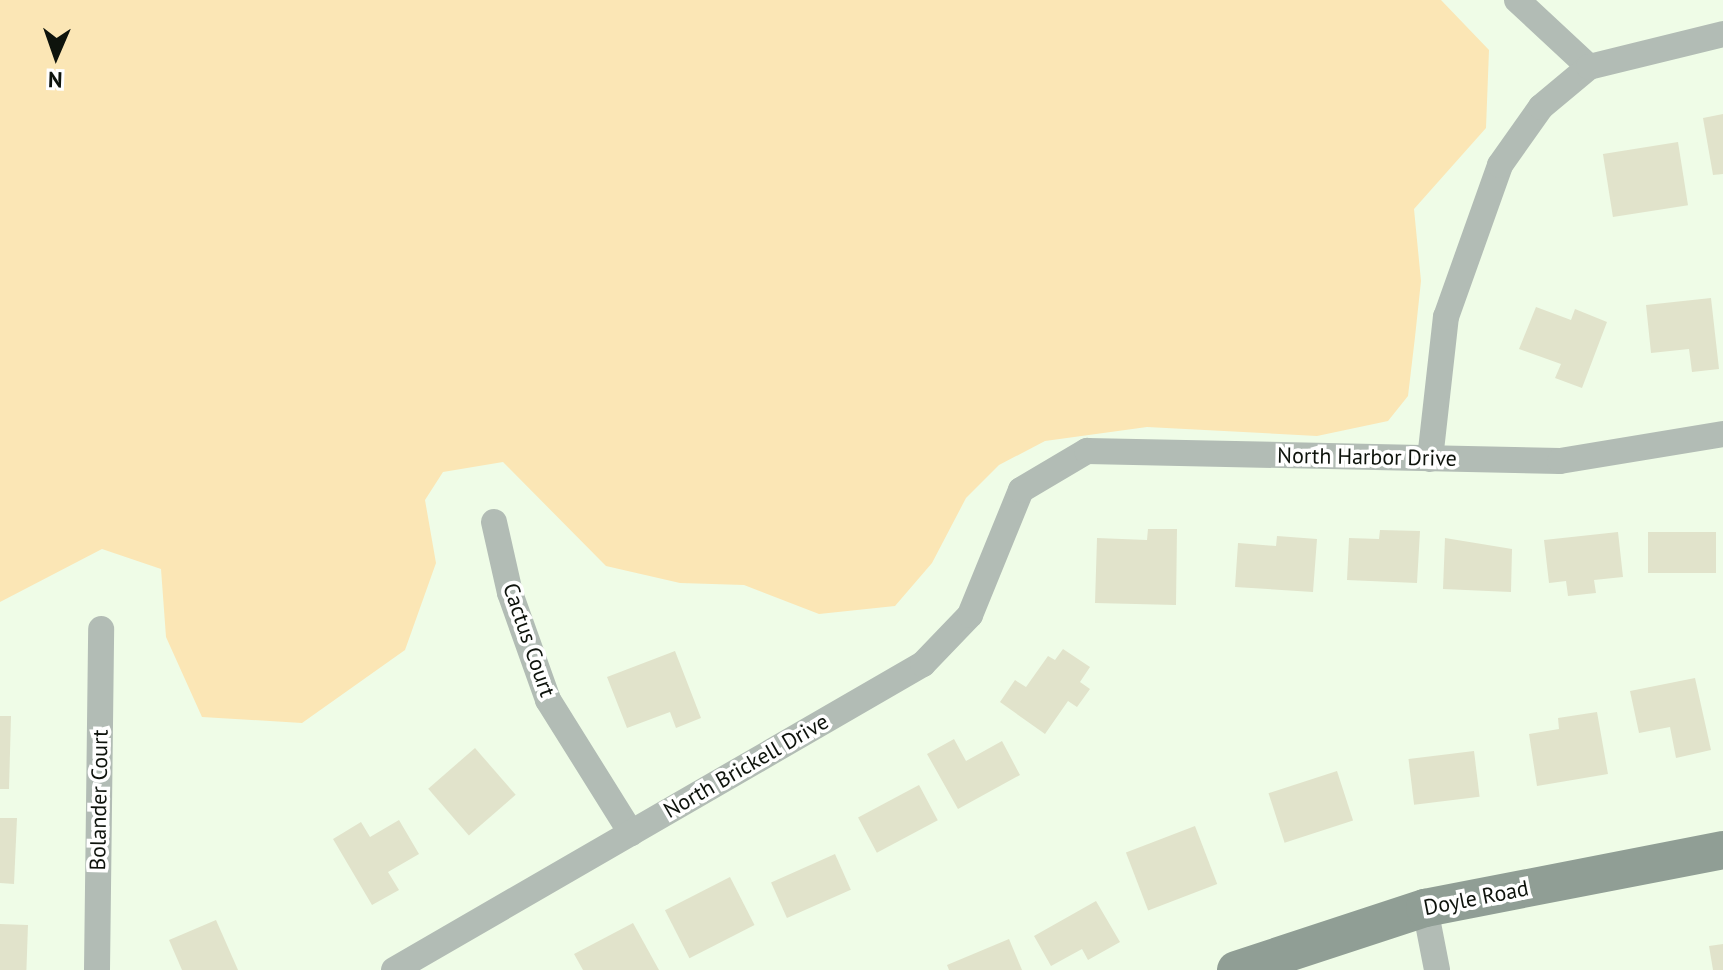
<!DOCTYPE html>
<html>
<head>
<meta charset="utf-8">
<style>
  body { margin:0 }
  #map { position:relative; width:1723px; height:970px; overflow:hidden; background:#effce7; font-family:"PT Sans",sans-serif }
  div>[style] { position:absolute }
  .green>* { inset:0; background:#fbe6b5 }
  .building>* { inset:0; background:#e1e3cb; transform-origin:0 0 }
  .minor>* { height:26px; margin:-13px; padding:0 13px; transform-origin:13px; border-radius:13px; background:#b2bcb5 }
  .secondary>* { height:38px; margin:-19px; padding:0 19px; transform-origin:19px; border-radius:19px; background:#909e95 }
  span { translate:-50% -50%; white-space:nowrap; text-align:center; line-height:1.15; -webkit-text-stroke:7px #fff; paint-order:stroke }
  .street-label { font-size:22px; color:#0e130c }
  .north { position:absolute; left:16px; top:16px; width:80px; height:80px; -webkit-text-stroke:6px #fff; paint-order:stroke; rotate:182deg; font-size:22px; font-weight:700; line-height:32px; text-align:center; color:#0e130c }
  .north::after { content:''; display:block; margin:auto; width:28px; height:36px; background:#0e130c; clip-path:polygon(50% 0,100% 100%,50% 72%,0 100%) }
</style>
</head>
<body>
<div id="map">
  <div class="green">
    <i style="clip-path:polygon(0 0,1441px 0,1489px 50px,1486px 128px,1414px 209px,1421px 281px,1415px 337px,1408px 396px,1388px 421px,1317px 436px,1147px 427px,1045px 441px,999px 465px,966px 498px,932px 563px,895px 606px,819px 614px,744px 585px,680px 583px,606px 566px,503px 462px,443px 472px,425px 500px,436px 563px,405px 650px,302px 723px,202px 717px,166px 637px,161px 569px,102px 549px,0 602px)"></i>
  </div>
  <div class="building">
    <i style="clip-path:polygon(1723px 114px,1723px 174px,1713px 175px,1703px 118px)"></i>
    <i style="left:1678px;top:142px;width:64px;height:76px;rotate:81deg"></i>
    <i style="clip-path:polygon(1711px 298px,1719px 369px,1692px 372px,1689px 349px,1651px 353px,1646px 305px)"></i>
    <i style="clip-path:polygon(1536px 307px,1571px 320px,1575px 309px,1607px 322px,1582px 388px,1555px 378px,1561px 364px,1519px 349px)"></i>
    <i style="clip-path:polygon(1148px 529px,1177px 529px,1176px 605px,1095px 603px,1097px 538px,1147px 540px)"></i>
    <i style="clip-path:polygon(1380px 530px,1420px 531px,1417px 583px,1347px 580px,1349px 538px,1379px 539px)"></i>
    <i style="clip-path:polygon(1618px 532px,1623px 577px,1594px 580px,1596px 593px,1568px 596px,1566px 581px,1549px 583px,1544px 540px)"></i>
    <i style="left:1648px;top:532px;width:68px;height:41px"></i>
    <i style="clip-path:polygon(1277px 536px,1317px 539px,1313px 592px,1235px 587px,1238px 543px,1276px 546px)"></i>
    <i style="clip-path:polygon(1445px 538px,1512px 549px,1511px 592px,1443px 589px)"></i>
    <i style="clip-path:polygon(1063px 649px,1090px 667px,1080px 682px,1090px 689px,1077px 707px,1068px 701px,1045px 734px,1000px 702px,1015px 680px,1026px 687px,1048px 656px,1055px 660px)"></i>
    <i style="clip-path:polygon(675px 651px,701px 718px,676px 728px,670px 712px,627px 728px,607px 677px)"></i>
    <i style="clip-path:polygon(1695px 678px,1711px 750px,1676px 758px,1670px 727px,1639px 733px,1630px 691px)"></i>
    <i style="clip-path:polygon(1597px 712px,1608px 774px,1537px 786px,1529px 734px,1559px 729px,1558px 718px)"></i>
    <i style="clip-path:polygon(0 716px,11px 716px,9px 789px,0 789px)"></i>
    <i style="clip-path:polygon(954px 739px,966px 761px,1002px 741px,1020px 775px,958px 809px,927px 754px)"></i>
    <i style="left:475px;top:748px;width:62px;height:62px;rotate:49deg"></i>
    <i style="left:1474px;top:751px;width:46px;height:66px;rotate:83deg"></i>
    <i style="left:1337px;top:771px;width:52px;height:72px;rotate:72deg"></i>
    <i style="left:919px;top:785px;width:40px;height:69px;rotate:62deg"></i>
    <i style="clip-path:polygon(0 818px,17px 818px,14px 884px,0 883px)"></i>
    <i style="clip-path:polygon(399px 820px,419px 854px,388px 872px,399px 890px,372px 905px,333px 839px,361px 822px,370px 837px)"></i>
    <i style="left:1195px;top:826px;width:62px;height:74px;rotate:69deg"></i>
    <i style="left:835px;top:854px;width:39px;height:70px;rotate:66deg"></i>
    <i style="left:730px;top:877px;width:54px;height:73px;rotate:63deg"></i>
    <i style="clip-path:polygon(1096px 901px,1120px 942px,1088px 960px,1082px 949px,1051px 966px,1034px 936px)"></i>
    <i style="clip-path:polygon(216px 920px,238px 970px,182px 970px,169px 940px)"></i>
    <i style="clip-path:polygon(633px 923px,659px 970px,583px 970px,574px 954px)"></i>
    <i style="left:0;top:924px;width:28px;height:46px;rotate:2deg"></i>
    <i style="clip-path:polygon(1009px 939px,1022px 970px,949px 970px,947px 965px)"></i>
    <i style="clip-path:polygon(1723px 944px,1723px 970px,1713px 970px,1709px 946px)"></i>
  </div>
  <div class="minor">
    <i style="left:1517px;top:0;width:98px;rotate:42.9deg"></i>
    <i style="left:1430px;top:459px;width:143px;rotate:-83.6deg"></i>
    <i style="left:1446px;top:317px;width:161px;rotate:-70.4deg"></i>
    <i style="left:1500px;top:165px;width:71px;rotate:-54.7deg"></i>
    <i style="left:1541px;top:107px;width:62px;rotate:-39.8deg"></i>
    <i style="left:1589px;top:67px;width:138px;rotate:-13.8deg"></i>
    <i style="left:494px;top:522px;width:73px;rotate:77.3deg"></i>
    <i style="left:510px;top:593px;width:114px;rotate:70.4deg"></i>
    <i style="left:548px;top:700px;width:157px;rotate:58deg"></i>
    <i style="left:1425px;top:908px;width:63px;rotate:79deg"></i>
    <i style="left:97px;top:970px;width:341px;rotate:-89.3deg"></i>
    <i style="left:394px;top:970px;width:611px;rotate:-30.05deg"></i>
    <i style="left:923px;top:664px;width:68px;rotate:-46.2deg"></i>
    <i style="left:970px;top:615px;width:135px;rotate:-67.8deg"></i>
    <i style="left:1021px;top:490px;width:77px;rotate:-30.6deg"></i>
    <i style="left:1087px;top:451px;width:473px;rotate:1.2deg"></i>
    <i style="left:1560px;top:461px;width:165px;rotate:-9.4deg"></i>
  </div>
  <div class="secondary">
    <i style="left:1236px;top:970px;width:199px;rotate:-18.2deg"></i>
    <i style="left:1425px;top:908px;width:304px;rotate:-11deg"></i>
  </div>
  <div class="street-label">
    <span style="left:1367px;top:457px;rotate:1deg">North Harbor Drive</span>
    <span style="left:529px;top:640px;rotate:71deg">Cactus Court</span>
    <span style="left:746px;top:766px;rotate:-30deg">North Brickell Drive</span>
    <span style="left:99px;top:800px;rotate:-89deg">Bolander Court</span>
    <span style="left:1476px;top:898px;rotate:-11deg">Doyle Road</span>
  </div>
  <div class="north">N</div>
</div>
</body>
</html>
